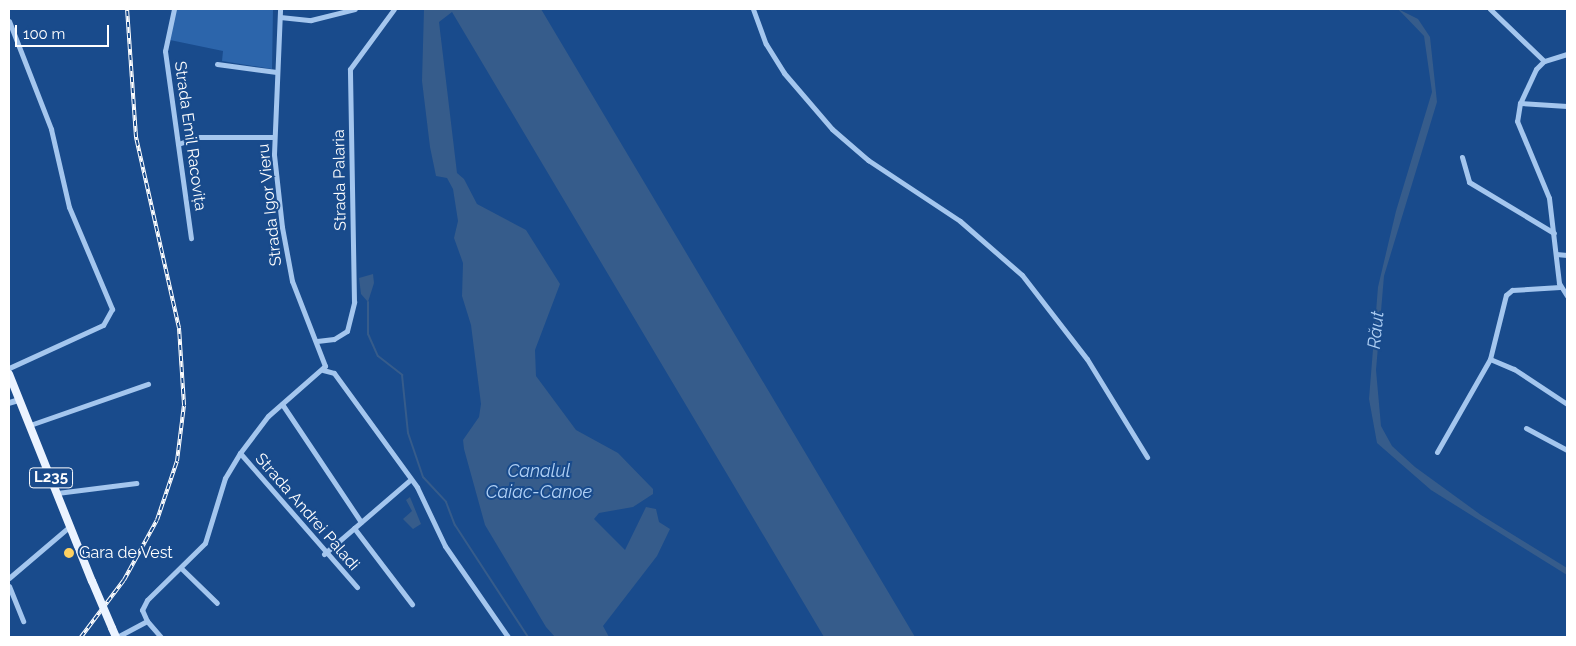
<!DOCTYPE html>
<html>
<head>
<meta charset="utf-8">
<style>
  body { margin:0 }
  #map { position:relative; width:1576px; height:646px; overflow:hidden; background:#194b8c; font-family:Raleway,sans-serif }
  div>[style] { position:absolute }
  .green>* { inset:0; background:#2c65ab }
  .water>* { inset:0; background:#365c8b }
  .stream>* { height:2px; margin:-1px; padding:0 1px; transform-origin:1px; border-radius:1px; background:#365c8b }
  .minor>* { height:5px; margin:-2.5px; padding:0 2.5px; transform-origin:2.5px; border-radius:2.5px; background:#a4c6ee }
  .tertiary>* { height:6px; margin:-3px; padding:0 3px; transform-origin:3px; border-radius:3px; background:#a4c6ee }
  .primary>* { height:8px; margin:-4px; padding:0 4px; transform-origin:4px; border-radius:4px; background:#ebf3ff }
  .rail>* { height:4px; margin-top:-2px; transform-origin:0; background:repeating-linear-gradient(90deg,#194b8c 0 5.5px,#fff 0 11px); box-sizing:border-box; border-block:1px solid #fff }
  .primary-bridge>* { height:8px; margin:-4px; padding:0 4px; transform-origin:4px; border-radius:4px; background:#ebf3ff }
  .dots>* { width:14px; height:14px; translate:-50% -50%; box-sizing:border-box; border:2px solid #194b8c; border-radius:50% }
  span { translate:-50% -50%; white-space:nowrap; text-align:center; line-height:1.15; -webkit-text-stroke:4px #194b8c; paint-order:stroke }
  .shield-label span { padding:1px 4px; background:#194b8c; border:1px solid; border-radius:4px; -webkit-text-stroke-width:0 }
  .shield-label { font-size:15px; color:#fff; font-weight:700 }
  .street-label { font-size:16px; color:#fff }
  .poi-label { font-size:16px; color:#fff }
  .left { translate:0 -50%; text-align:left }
  .water-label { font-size:18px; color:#b0d0f5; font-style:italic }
  .frame { position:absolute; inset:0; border:10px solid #fff; pointer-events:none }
  .scale { position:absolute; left:15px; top:25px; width:94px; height:22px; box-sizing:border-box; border:2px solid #fff; border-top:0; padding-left:6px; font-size:15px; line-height:18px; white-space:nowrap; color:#fff; -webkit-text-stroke:4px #194b8c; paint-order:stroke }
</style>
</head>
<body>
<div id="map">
  <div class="green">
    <i style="clip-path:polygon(176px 9px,273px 9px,272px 69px,222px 61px,223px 51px,170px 40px)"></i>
  </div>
  <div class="water">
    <i style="clip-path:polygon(424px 9px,541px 9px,915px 637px,824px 637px,452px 12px,439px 22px,457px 173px,464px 179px,477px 204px,526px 230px,560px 284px,535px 350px,536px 376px,576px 430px,618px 453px,653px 489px,653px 494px,633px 507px,599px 513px,594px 519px,625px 550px,646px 507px,656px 509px,659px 522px,670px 529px,657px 556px,603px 626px,609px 637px,555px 637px,546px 627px,485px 525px,464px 449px,463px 440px,479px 417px,481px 404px,471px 325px,462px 296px,463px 263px,454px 238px,458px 221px,453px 189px,447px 178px,436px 176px,430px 147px,422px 81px)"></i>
    <i style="clip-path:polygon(1398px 9px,1418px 19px,1430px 37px,1437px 102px,1384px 276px,1376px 370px,1381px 426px,1392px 446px,1415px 467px,1481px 515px,1567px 568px,1567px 575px,1431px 490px,1377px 443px,1369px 399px,1378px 287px,1396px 211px,1432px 92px,1424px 36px)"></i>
    <i style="clip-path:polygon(373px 274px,374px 283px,368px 302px,361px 294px,359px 278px)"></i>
    <i style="clip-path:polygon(410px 497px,421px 524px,413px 529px,403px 519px,412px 511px,406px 500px)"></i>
  </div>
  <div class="stream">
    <i style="left:368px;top:302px;width:32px;rotate:90deg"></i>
    <i style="left:368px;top:334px;width:24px;rotate:66deg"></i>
    <i style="left:378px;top:356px;width:31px;rotate:38deg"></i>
    <i style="left:402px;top:375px;width:58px;rotate:84.1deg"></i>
    <i style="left:408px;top:433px;width:46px;rotate:71.2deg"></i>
    <i style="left:423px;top:477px;width:34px;rotate:47deg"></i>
    <i style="left:446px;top:502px;width:25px;rotate:69deg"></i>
    <i style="left:455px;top:525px;width:134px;rotate:56.9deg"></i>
  </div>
  <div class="minor">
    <i style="left:174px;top:9px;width:43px;rotate:102.1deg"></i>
    <i style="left:165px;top:51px;width:189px;rotate:82.1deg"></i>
    <i style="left:753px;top:9px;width:37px;rotate:70deg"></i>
    <i style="left:766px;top:44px;width:34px;rotate:58deg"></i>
    <i style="left:784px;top:73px;width:74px;rotate:49.4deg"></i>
    <i style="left:832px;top:129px;width:48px;rotate:40.7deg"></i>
    <i style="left:868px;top:160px;width:110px;rotate:33.5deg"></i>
    <i style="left:960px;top:221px;width:82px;rotate:41.1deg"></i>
    <i style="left:1022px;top:275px;width:106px;rotate:52.3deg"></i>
    <i style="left:1087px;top:359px;width:115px;rotate:58.5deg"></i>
    <i style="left:1490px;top:9px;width:75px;rotate:43.9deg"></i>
    <i style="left:280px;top:17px;width:31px;rotate:6deg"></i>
    <i style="left:311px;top:20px;width:45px;rotate:-14deg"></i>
    <i style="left:9px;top:21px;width:116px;rotate:68.7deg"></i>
    <i style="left:51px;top:129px;width:80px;rotate:77deg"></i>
    <i style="left:69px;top:207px;width:111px;rotate:67.1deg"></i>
    <i style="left:112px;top:309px;width:18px;rotate:119deg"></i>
    <i style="left:103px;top:325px;width:103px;rotate:155.4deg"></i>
    <i style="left:1567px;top:54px;width:24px;rotate:163deg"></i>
    <i style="left:1544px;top:61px;width:11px;rotate:135deg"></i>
    <i style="left:1536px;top:69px;width:38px;rotate:115deg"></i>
    <i style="left:1520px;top:103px;width:18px;rotate:99deg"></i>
    <i style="left:1517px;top:121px;width:83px;rotate:67.4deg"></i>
    <i style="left:1549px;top:198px;width:86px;rotate:83.3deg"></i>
    <i style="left:1559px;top:283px;width:15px;rotate:58deg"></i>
    <i style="left:217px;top:64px;width:60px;rotate:7.7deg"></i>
    <i style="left:1520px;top:103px;width:47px;rotate:3.7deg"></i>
    <i style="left:178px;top:144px;width:21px;rotate:-19deg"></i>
    <i style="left:198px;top:137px;width:76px"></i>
    <i style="left:1462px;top:157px;width:26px;rotate:74deg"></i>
    <i style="left:1469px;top:182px;width:99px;rotate:31deg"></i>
    <i style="left:1556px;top:254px;width:11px;rotate:5deg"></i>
    <i style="left:317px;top:341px;width:17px;rotate:-7deg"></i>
    <i style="left:334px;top:339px;width:15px;rotate:-32deg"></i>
    <i style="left:347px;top:331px;width:30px;rotate:-76deg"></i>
    <i style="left:354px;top:302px;width:233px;rotate:-91deg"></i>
    <i style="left:350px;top:69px;width:74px;rotate:-53.7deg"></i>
    <i style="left:1490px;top:359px;width:26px;rotate:23deg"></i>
    <i style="left:1514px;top:369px;width:64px;rotate:33.4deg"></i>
    <i style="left:323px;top:370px;width:11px;rotate:15deg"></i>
    <i style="left:334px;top:373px;width:141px;rotate:53.9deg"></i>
    <i style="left:417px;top:487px;width:65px;rotate:64.6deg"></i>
    <i style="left:445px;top:546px;width:111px;rotate:55.3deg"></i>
    <i style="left:282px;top:404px;width:142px;rotate:56.2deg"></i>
    <i style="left:30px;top:425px;width:125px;rotate:-19.2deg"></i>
    <i style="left:1526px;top:428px;width:47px;rotate:28.2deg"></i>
    <i style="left:1437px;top:452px;width:107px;rotate:-60.3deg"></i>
    <i style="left:1490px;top:359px;width:66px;rotate:-76deg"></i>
    <i style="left:1506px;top:295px;width:8px;rotate:-40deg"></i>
    <i style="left:1512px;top:290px;width:48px;rotate:-3.6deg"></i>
    <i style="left:240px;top:453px;width:178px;rotate:48.9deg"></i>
    <i style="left:57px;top:493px;width:80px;rotate:-7.2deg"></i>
    <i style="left:354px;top:528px;width:96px;rotate:52.7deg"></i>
    <i style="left:324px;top:554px;width:112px;rotate:-40.7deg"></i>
    <i style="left:181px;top:568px;width:50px;rotate:44.2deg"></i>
    <i style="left:9px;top:578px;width:80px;rotate:-40.4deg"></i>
    <i style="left:9px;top:586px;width:38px;rotate:68deg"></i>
    <i style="left:147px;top:621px;width:12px;rotate:-114deg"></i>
    <i style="left:142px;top:610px;width:11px;rotate:-63deg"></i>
    <i style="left:147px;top:600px;width:81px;rotate:-44.5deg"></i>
    <i style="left:205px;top:543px;width:68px;rotate:-72.9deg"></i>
    <i style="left:225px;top:478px;width:29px;rotate:-59deg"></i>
    <i style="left:240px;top:453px;width:46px;rotate:-52.9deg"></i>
    <i style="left:268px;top:416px;width:76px;rotate:-41.3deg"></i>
    <i style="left:325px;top:366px;width:91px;rotate:-111.2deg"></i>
    <i style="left:292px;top:281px;width:55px;rotate:-100.5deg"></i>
    <i style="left:282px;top:227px;width:73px;rotate:-96.3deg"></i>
    <i style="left:274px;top:154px;width:145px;rotate:-87.6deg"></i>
    <i style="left:117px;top:637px;width:34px;rotate:-28deg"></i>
    <i style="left:147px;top:621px;width:21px;rotate:49deg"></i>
  </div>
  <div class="tertiary">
    <i style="left:9px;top:403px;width:10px;rotate:-17deg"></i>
  </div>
  <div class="primary">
    <i style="left:9px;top:374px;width:223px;rotate:68.2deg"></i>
    <i style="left:112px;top:628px;width:10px;rotate:66deg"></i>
  </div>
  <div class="rail">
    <i style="left:81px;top:637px;width:71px;rotate:-53deg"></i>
    <i style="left:124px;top:580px;width:68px;rotate:-61.2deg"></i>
    <i style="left:157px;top:520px;width:62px;rotate:-71.3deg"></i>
    <i style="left:177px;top:461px;width:56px;rotate:-82.9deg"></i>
    <i style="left:184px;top:405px;width:77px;rotate:-93.7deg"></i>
    <i style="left:179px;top:328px;width:196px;rotate:-102.7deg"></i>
    <i style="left:136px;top:137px;width:128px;rotate:-94deg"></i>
  </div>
  <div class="primary-bridge">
    <i style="left:92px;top:581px;width:51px;rotate:66.9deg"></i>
  </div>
  <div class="dots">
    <i style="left:69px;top:553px;background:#ffd161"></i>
  </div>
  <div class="shield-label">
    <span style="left:51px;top:478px">L235</span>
  </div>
  <div class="street-label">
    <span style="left:190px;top:136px;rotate:82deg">Strada Emil Racovița</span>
    <span style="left:340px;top:180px;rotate:-91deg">Strada Palaria</span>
    <span style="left:270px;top:205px;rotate:-96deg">Strada Igor Vieru</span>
    <span style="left:307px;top:512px;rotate:49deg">Strada Andrei Paladi</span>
  </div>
  <div class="poi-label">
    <span class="left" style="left:79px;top:553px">Gara de Vest</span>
  </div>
  <div class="water-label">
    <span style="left:1376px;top:330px;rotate:-84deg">Răut</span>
    <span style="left:539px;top:482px">Canalul<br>Caiac-Canoe</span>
  </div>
  <div class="frame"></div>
  <div class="scale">100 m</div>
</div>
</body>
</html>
